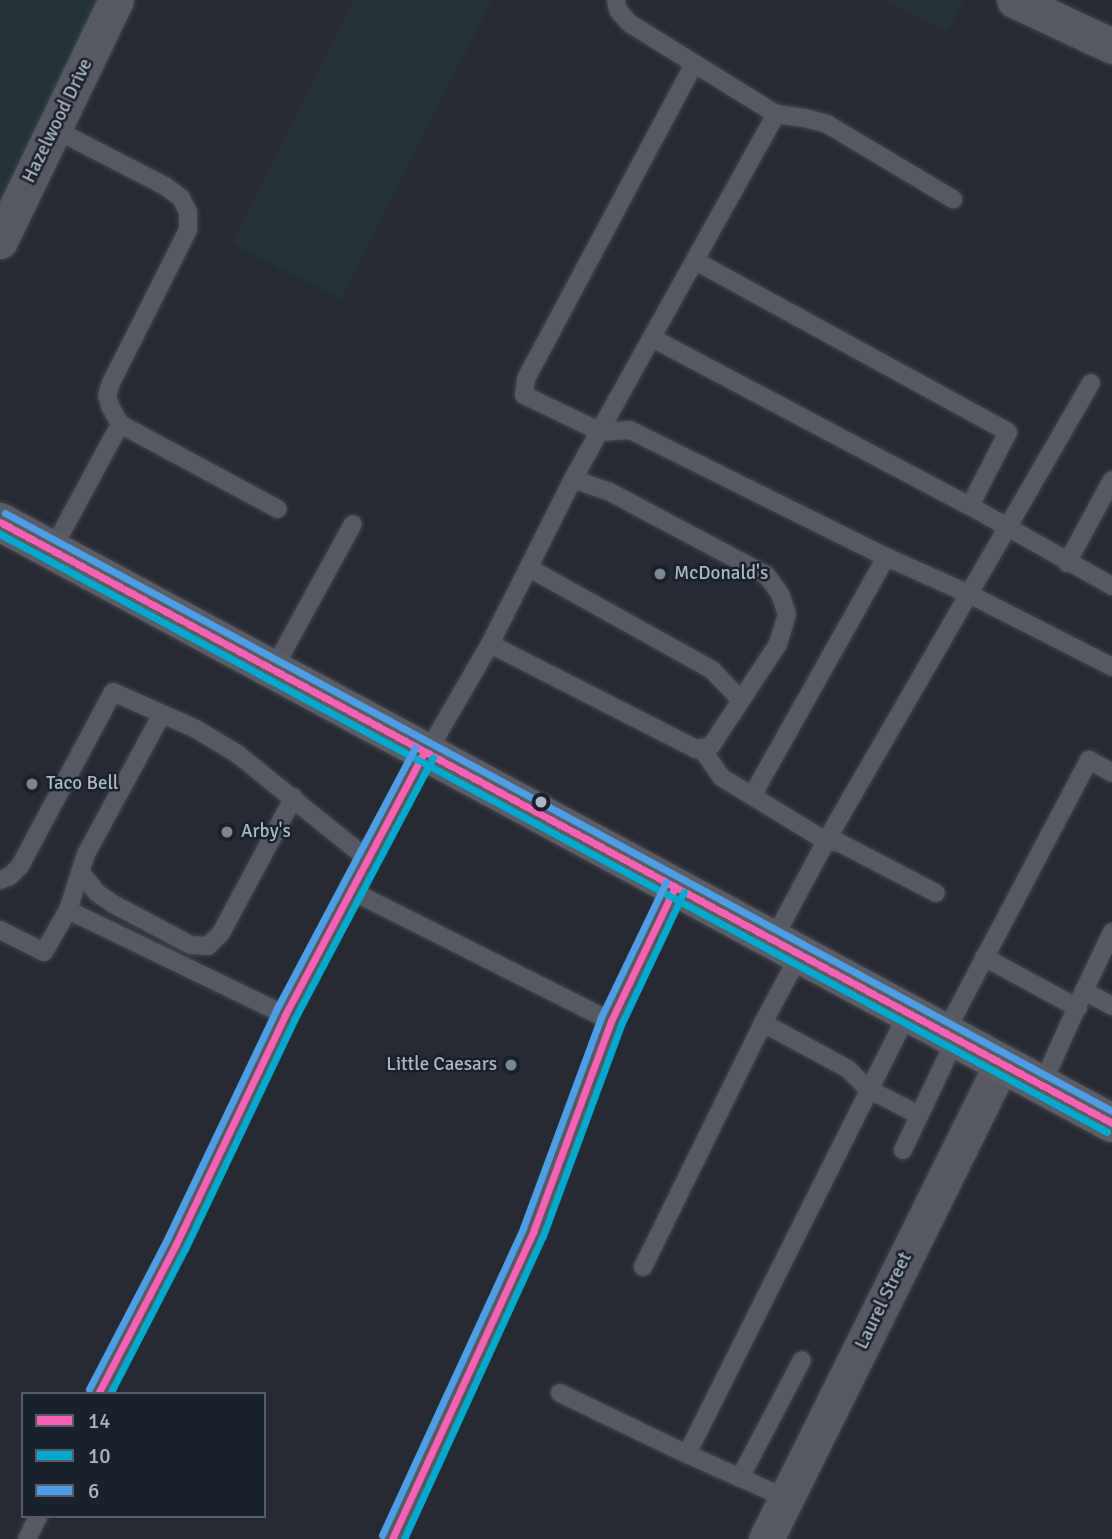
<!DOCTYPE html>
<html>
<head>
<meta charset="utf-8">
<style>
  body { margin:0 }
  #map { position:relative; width:1112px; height:1539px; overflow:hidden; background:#262a32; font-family:Signika,sans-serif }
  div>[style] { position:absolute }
  .green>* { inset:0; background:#233337 }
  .roads { filter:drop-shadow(0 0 2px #42454b) drop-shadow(0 0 2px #42454b) }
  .service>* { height:18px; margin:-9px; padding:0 9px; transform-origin:9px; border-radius:9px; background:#565961 }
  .minor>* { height:35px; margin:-17.5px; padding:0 17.5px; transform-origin:17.5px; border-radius:17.5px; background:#565961 }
  .secondary>* { height:38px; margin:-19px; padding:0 19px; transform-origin:19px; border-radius:19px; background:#5a5d66 }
  .bus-1>* { height:7px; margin:-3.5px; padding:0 3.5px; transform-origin:3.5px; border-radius:3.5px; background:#f860b3 }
  .bus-2>* { height:7px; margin:-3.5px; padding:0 3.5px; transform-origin:3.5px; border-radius:3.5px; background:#00a9ce }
  .bus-3>* { height:7px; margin:-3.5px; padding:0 3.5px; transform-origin:3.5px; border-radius:3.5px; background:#4d9ee5 }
  .dots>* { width:19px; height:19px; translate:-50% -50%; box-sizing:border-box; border:4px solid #1a202c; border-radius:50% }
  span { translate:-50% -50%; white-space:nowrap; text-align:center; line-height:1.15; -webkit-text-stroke:5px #1a202c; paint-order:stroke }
  .street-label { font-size:19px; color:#afb5c4 }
  .poi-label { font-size:19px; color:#afb5c4 }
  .left { translate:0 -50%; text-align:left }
  .right { translate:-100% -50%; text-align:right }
  .legend { position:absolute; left:21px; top:1392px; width:245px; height:126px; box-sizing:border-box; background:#1a202c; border:2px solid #565c69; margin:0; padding:9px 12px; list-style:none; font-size:21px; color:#afb5c4 }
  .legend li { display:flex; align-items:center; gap:14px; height:35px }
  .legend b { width:35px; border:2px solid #565c69 }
</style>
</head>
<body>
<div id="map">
  <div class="green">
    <i style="clip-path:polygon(0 0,116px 0,7px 203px,0 200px)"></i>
    <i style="clip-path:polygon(354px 0,491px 0,341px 299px,232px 244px)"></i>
    <i style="clip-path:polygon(885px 0,963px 0,947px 32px)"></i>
  </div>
  <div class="roads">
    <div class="service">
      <i style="left:616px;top:0;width:10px;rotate:79deg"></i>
      <i style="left:618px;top:10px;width:17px;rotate:50deg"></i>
      <i style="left:629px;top:23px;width:173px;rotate:31.8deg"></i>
      <i style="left:776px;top:114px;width:29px;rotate:8deg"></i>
      <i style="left:805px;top:118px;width:23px;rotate:15deg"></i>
      <i style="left:827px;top:124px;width:147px;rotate:30.8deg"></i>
      <i style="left:694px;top:64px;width:357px;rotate:118.1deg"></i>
      <i style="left:526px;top:379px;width:16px;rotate:97deg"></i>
      <i style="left:524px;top:395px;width:85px;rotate:25.7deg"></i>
      <i style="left:601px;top:432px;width:29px;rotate:-4deg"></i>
      <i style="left:630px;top:430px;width:286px;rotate:26.4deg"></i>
      <i style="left:886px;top:557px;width:91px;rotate:24deg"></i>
      <i style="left:969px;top:594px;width:161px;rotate:27deg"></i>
      <i style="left:654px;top:339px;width:357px;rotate:27.9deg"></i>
      <i style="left:970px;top:506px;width:83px;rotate:-62.8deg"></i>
      <i style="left:1008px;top:432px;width:356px;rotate:-151.3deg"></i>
      <i style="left:120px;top:424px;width:179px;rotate:28.3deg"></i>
      <i style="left:970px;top:506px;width:163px;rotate:29.4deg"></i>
      <i style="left:52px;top:550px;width:143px;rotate:-61.6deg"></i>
      <i style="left:120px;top:424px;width:21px;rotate:-119deg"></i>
      <i style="left:110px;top:406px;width:11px;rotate:-105deg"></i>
      <i style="left:107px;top:395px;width:13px;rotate:-72deg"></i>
      <i style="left:111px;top:383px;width:171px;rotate:-63.3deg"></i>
      <i style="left:188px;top:230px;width:18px;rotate:-90deg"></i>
      <i style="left:188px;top:212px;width:16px;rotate:-117deg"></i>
      <i style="left:181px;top:198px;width:20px;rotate:-143deg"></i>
      <i style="left:165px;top:186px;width:125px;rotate:-152.8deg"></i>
      <i style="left:1067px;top:563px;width:94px;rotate:-61.5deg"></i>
      <i style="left:529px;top:568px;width:210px;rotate:29.1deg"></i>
      <i style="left:712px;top:670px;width:42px;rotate:46deg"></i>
      <i style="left:490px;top:644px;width:231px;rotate:27deg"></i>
      <i style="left:696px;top:749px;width:15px;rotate:-11deg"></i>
      <i style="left:711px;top:746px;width:122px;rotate:-56.7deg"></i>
      <i style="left:778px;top:644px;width:31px;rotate:-73deg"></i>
      <i style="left:787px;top:614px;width:21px;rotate:-109deg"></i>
      <i style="left:780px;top:594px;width:24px;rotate:-126deg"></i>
      <i style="left:766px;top:575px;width:177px;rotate:-152deg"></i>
      <i style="left:610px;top:492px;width:39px;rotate:-161deg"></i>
      <i style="left:274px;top:668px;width:164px;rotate:-61.3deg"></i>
      <i style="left:701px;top:748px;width:35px;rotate:55deg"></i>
      <i style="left:721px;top:777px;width:123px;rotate:31.4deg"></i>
      <i style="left:826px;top:841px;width:14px;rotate:8deg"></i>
      <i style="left:840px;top:843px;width:108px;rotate:27.5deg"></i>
      <i style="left:752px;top:796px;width:274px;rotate:-60.7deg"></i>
      <i style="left:81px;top:873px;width:26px;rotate:51deg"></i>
      <i style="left:97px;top:893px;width:22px;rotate:34deg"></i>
      <i style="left:115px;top:905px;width:86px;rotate:27.8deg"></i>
      <i style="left:191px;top:945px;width:17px;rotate:3deg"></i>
      <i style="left:208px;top:946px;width:18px;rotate:-45deg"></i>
      <i style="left:221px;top:933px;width:154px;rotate:-61.8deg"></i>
      <i style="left:0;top:880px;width:11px;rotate:-22deg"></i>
      <i style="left:10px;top:876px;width:14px;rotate:-45deg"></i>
      <i style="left:20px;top:866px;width:197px;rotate:-61.9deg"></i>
      <i style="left:113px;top:692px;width:91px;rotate:24deg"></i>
      <i style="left:196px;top:729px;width:47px;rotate:31deg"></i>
      <i style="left:236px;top:753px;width:167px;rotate:38.9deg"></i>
      <i style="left:350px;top:890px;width:292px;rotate:26.7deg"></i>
      <i style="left:68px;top:910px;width:241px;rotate:25.8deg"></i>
      <i style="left:0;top:930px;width:49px;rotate:26.6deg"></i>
      <i style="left:44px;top:952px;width:48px;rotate:-60.3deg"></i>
      <i style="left:68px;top:910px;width:59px;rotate:-72.2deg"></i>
      <i style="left:86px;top:854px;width:159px;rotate:-61.5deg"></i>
      <i style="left:1112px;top:932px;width:65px;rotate:115.4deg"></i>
      <i style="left:1084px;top:991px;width:32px;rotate:28deg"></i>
      <i style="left:773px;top:940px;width:112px;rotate:-61.8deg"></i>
      <i style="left:826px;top:841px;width:529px;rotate:-59.95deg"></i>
      <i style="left:984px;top:957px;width:107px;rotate:28.5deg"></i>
      <i style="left:763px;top:1023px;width:78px;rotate:-61.8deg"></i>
      <i style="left:945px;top:1033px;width:309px;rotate:-62.2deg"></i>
      <i style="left:1089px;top:760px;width:26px;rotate:29deg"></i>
      <i style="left:1042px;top:1085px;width:103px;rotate:-65.9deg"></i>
      <i style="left:903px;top:1150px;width:124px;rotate:-64.7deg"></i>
      <i style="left:643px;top:1267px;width:272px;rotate:-63.8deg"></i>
      <i style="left:763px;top:1023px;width:97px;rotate:28.4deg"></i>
      <i style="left:848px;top:1069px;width:28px;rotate:45deg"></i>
      <i style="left:868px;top:1089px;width:57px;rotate:27deg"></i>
      <i style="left:560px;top:1393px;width:141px;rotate:25.7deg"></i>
      <i style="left:687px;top:1454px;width:493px;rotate:-63.4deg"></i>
      <i style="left:98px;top:1394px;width:169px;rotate:-62.5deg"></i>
      <i style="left:176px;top:1244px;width:167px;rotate:-64.8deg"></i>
      <i style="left:247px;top:1093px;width:263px;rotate:-63.1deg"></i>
      <i style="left:366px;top:858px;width:247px;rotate:-59.9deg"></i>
      <i style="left:490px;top:644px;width:185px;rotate:-63.3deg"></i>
      <i style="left:573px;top:479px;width:418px;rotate:-60.9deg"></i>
      <i style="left:687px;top:1454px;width:108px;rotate:24deg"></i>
      <i style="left:740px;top:1478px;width:133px;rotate:-62.3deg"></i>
      <i style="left:27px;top:1539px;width:25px;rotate:-64deg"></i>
      <i style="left:392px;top:1539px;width:338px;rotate:-65.3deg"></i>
      <i style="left:533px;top:1232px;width:225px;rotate:-69.7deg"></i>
      <i style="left:611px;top:1021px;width:148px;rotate:-64.5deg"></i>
    </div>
    <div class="minor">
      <i style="left:1014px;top:0;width:108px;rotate:25.1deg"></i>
      <i style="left:0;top:241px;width:267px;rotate:-64.3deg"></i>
      <i style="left:766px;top:1539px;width:531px;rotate:-63.63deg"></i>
    </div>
    <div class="secondary">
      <i style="left:0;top:522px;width:1264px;rotate:28.39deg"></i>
    </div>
  </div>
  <div class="bus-1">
    <i style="left:0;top:522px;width:1264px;rotate:28.39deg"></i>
    <i style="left:98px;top:1394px;width:169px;rotate:-62.5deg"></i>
    <i style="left:176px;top:1244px;width:254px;rotate:-64.5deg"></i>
    <i style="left:285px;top:1015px;width:297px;rotate:-62.1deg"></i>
    <i style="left:392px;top:1539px;width:338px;rotate:-65.3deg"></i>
    <i style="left:533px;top:1232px;width:225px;rotate:-69.7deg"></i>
    <i style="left:611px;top:1021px;width:148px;rotate:-64.5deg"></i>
  </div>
  <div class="bus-2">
    <i style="left:0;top:534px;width:1258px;rotate:28.38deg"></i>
    <i style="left:110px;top:1394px;width:163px;rotate:-62.7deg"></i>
    <i style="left:185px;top:1249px;width:254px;rotate:-64.5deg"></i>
    <i style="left:294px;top:1020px;width:297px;rotate:-62.1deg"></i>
    <i style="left:404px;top:1539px;width:333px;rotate:-65.4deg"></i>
    <i style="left:543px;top:1236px;width:225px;rotate:-69.7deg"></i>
    <i style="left:621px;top:1025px;width:147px;rotate:-64.7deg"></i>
  </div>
  <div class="bus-3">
    <i style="left:5px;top:513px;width:1258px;rotate:28.38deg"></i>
    <i style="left:89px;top:1389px;width:169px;rotate:-62.5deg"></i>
    <i style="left:167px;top:1239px;width:254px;rotate:-64.5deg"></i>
    <i style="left:276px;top:1010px;width:297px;rotate:-62.1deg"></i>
    <i style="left:382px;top:1535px;width:338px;rotate:-65.3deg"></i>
    <i style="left:523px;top:1228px;width:225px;rotate:-69.7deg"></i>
    <i style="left:601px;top:1017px;width:150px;rotate:-64.3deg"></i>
  </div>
  <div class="dots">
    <i style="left:660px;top:574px;background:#7f8491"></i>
    <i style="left:32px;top:784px;background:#7f8491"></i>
    <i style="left:541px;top:802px;background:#afb5c4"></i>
    <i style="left:227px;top:832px;background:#7f8491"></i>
    <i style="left:511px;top:1065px;background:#7f8491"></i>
  </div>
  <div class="street-label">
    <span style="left:58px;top:121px;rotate:-64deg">Hazelwood Drive</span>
    <span style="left:884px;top:1301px;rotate:-64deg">Laurel Street</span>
  </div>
  <div class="poi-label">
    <span class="left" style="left:674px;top:574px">McDonald's</span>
    <span class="left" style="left:46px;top:784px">Taco Bell</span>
    <span class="left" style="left:241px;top:832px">Arby's</span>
    <span class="right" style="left:497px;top:1065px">Little Caesars</span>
  </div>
  <ul class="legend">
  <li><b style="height:9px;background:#f860b3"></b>14</li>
  <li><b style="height:9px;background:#00a9ce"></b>10</li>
  <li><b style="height:9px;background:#4d9ee5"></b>6</li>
  </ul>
</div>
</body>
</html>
